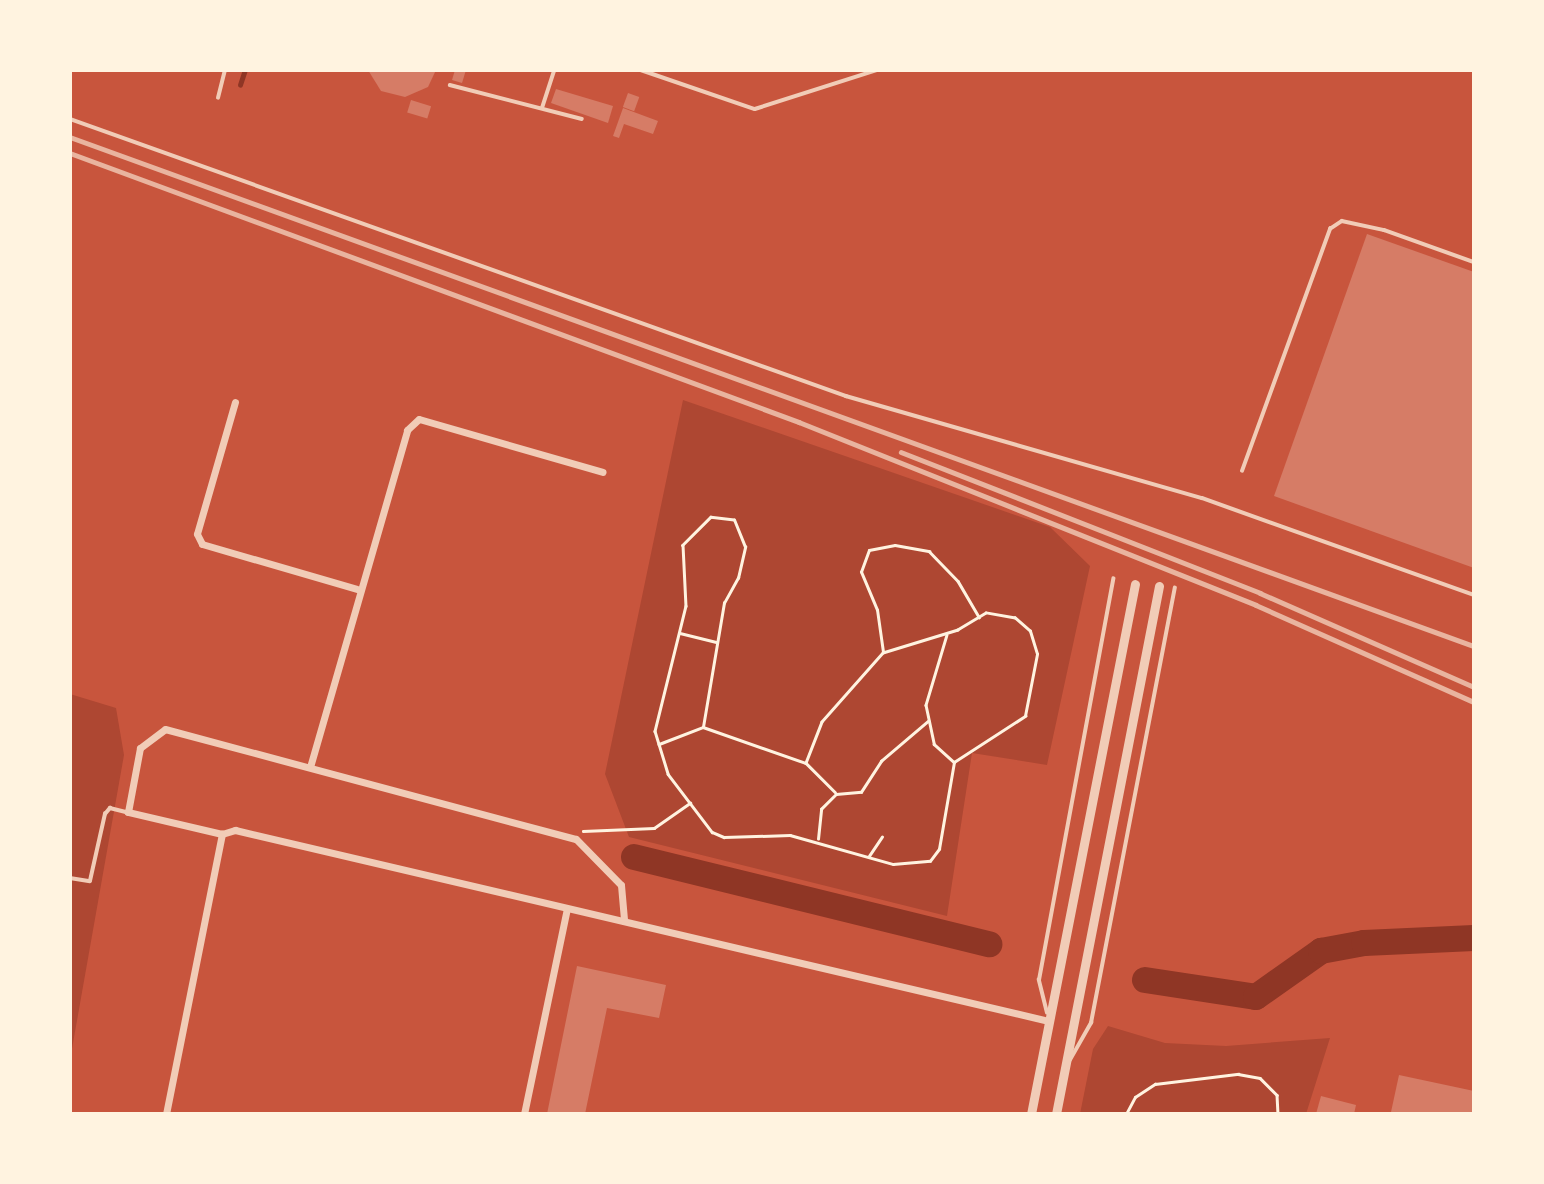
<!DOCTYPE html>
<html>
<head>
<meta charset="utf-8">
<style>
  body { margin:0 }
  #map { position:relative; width:1544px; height:1184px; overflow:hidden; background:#c8553d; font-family:"Varela Round",sans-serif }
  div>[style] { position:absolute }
  .green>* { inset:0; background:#ae4732 }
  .stream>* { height:4.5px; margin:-2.25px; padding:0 2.25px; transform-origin:2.25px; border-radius:2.25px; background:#8f3625 }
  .river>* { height:26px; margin:-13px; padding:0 13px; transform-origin:13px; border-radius:13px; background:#8f3625 }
  .building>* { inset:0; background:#d67c66; transform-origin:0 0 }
  .path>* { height:2.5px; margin:-1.25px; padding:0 1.25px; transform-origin:1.25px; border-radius:1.25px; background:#fff3e0 }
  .service>* { height:3.5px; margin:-1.75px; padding:0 1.75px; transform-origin:1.75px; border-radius:1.75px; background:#f1ccb7 }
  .minor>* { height:7px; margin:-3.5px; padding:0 3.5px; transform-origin:3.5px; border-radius:3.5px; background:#f1ccb7 }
  .tertiary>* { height:9px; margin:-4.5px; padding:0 4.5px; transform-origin:4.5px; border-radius:4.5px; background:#f1ccb7 }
  .rail>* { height:4.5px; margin:-2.25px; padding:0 2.25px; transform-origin:2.25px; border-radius:2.25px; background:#e9b49f }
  span { translate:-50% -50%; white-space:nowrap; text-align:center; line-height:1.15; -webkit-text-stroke:7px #fff3e0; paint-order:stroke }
  .frame { position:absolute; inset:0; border:72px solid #fff3e0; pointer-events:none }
</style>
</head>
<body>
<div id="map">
  <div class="green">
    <i style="clip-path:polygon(683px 400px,1050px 527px,1090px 566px,1047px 765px,972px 753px,947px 916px,629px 837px,605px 774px)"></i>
    <i style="clip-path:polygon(70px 694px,116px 708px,124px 755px,70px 1060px)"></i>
    <i style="clip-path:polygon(1108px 1026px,1165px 1043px,1226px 1046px,1330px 1038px,1306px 1114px,1080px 1114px,1093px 1049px)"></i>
  </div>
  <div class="stream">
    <i style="left:240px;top:85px;width:16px;rotate:-72deg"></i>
  </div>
  <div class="river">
    <i style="left:634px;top:857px;width:366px;rotate:13.8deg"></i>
    <i style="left:1145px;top:980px;width:112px;rotate:8.7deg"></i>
    <i style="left:1256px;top:997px;width:80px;rotate:-35.3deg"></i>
    <i style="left:1321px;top:951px;width:44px;rotate:-10.5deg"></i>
    <i style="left:1364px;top:943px;width:110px;rotate:-2.6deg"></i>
  </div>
  <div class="building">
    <i style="clip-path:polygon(368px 70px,436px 70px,428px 87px,405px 97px,381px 91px)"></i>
    <i style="clip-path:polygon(455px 70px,466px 70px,462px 83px,452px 80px)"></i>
    <i style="clip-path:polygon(556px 89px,613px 106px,608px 123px,551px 103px)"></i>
    <i style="left:628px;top:93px;width:12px;height:15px;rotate:20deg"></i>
    <i style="left:411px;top:100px;width:21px;height:13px;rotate:17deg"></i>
    <i style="clip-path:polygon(623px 108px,658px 121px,653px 134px,624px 124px,619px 138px,613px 136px)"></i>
    <i style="clip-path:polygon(1367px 234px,1474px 272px,1474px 568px,1274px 496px)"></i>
    <i style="clip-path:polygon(577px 966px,666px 985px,659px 1018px,607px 1008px,585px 1114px,547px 1114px)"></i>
    <i style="clip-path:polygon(1399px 1075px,1474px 1091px,1474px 1114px,1391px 1112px)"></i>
    <i style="clip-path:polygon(1321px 1096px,1356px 1105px,1354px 1114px,1316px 1114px)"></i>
  </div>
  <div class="path">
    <i style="left:680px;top:633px;width:38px;rotate:14deg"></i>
    <i style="left:947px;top:635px;width:73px;rotate:106.7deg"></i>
    <i style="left:926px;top:705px;width:40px;rotate:78deg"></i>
    <i style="left:934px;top:744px;width:27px;rotate:42deg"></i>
    <i style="left:883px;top:652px;width:42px;rotate:-98.1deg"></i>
    <i style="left:877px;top:610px;width:41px;rotate:-112.8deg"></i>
    <i style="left:861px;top:572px;width:23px;rotate:-70deg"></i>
    <i style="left:869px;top:550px;width:26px;rotate:-11deg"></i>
    <i style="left:895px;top:545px;width:35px;rotate:10deg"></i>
    <i style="left:929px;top:551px;width:42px;rotate:46deg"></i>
    <i style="left:958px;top:581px;width:42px;rotate:59.7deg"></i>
    <i style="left:703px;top:727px;width:109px;rotate:19.3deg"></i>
    <i style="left:806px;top:763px;width:41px;rotate:45deg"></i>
    <i style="left:659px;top:744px;width:47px;rotate:-21.1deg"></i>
    <i style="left:703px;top:727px;width:126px;rotate:-80.4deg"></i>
    <i style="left:724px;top:603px;width:29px;rotate:-61deg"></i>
    <i style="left:738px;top:578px;width:32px;rotate:-77deg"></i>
    <i style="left:745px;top:547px;width:29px;rotate:-112deg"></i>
    <i style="left:734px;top:520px;width:23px;rotate:-173deg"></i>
    <i style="left:711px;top:517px;width:40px;rotate:135deg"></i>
    <i style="left:683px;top:545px;width:61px;rotate:87.2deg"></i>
    <i style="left:686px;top:606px;width:129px;rotate:103.9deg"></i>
    <i style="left:655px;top:731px;width:14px;rotate:73deg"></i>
    <i style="left:659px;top:744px;width:31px;rotate:73deg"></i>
    <i style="left:668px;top:774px;width:73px;rotate:52.8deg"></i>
    <i style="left:712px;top:832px;width:13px;rotate:23deg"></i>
    <i style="left:724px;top:837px;width:66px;rotate:-1.7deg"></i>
    <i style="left:790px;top:835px;width:107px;rotate:15.7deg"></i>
    <i style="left:893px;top:864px;width:37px;rotate:-5deg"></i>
    <i style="left:930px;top:861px;width:15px;rotate:-53deg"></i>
    <i style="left:939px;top:849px;width:88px;rotate:-80.2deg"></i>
    <i style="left:954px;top:762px;width:85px;rotate:-32.9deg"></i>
    <i style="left:1025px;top:716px;width:63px;rotate:-79deg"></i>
    <i style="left:1037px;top:654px;width:24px;rotate:-107deg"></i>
    <i style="left:1030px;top:631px;width:20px;rotate:-139deg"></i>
    <i style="left:1015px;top:618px;width:29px;rotate:-170deg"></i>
    <i style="left:986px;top:613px;width:33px;rotate:149deg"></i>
    <i style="left:958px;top:630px;width:78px;rotate:163deg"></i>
    <i style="left:883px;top:653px;width:92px;rotate:131.5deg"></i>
    <i style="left:822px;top:722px;width:44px;rotate:111.3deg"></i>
    <i style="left:583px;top:831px;width:71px;rotate:-2.4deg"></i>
    <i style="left:654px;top:828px;width:44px;rotate:-34.8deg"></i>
    <i style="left:818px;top:839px;width:30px;rotate:-84deg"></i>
    <i style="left:821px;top:809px;width:21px;rotate:-45deg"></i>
    <i style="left:836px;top:794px;width:25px;rotate:-5deg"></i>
    <i style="left:861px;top:792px;width:37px;rotate:-57deg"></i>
    <i style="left:881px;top:761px;width:62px;rotate:-40.4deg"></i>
    <i style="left:869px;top:856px;width:23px;rotate:-56deg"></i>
    <i style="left:1126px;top:1114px;width:19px;rotate:-62deg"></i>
    <i style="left:1135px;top:1097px;width:24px;rotate:-33deg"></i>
    <i style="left:1155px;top:1084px;width:84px;rotate:-6.9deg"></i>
    <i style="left:1238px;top:1074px;width:22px;rotate:10deg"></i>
    <i style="left:1260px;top:1078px;width:24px;rotate:45deg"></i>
    <i style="left:1277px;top:1095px;width:19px;rotate:87deg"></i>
  </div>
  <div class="service">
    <i style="left:641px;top:70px;width:120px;rotate:18.9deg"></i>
    <i style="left:755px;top:109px;width:128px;rotate:-17.7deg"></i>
    <i style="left:450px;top:85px;width:136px;rotate:14.4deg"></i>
    <i style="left:218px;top:98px;width:29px;rotate:-76deg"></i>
    <i style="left:542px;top:108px;width:40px;rotate:-72deg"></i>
    <i style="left:70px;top:119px;width:824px;rotate:19.64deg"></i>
    <i style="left:846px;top:396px;width:370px;rotate:16deg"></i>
    <i style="left:1202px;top:498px;width:289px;rotate:19.6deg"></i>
    <i style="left:1242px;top:471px;width:258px;rotate:-70deg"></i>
    <i style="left:1330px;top:229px;width:14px;rotate:-34deg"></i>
    <i style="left:1342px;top:221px;width:43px;rotate:12.1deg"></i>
    <i style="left:1384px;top:230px;width:96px;rotate:19.6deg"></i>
    <i style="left:70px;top:878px;width:20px;rotate:9deg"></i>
    <i style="left:90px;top:881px;width:69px;rotate:-77.4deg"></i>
    <i style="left:105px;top:814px;width:8px;rotate:-50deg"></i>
    <i style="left:110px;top:808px;width:16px;rotate:14deg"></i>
    <i style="left:1047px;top:1013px;width:34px;rotate:-104deg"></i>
    <i style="left:1039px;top:980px;width:408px;rotate:-79.5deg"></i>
    <i style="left:1070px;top:1060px;width:43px;rotate:-60.4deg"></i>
    <i style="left:1091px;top:1023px;width:443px;rotate:-79.1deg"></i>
  </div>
  <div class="minor">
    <i style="left:235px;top:402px;width:137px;rotate:106.1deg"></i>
    <i style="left:197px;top:534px;width:11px;rotate:63deg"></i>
    <i style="left:202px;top:544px;width:161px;rotate:16.2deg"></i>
    <i style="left:310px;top:767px;width:351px;rotate:-73.9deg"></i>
    <i style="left:407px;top:430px;width:16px;rotate:-43deg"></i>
    <i style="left:419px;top:419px;width:191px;rotate:16.1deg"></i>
    <i style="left:222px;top:834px;width:97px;rotate:-166.8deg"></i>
    <i style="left:128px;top:812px;width:65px;rotate:-79.4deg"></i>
    <i style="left:140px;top:748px;width:31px;rotate:-37deg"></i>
    <i style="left:165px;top:729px;width:425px;rotate:15deg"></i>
    <i style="left:576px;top:839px;width:64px;rotate:45.6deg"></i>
    <i style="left:621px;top:885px;width:36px;rotate:85deg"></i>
    <i style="left:166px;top:1114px;width:286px;rotate:-78.7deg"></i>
    <i style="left:222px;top:834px;width:14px;rotate:-17deg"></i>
    <i style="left:235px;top:830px;width:836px;rotate:13.21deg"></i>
    <i style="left:524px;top:1114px;width:210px;rotate:-78.2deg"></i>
  </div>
  <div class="tertiary">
    <i style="left:1031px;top:1114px;width:540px;rotate:-78.9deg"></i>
    <i style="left:1056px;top:1114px;width:538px;rotate:-78.96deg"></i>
  </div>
  <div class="rail">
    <i style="left:70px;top:137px;width:1493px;rotate:19.93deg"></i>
    <i style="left:70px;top:153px;width:777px;rotate:20.25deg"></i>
    <i style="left:799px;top:422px;width:492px;rotate:21.8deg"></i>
    <i style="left:1256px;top:605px;width:239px;rotate:24deg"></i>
    <i style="left:901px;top:452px;width:386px;rotate:21.4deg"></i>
    <i style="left:1260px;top:593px;width:234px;rotate:23.7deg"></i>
  </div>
  <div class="frame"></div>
</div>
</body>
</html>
